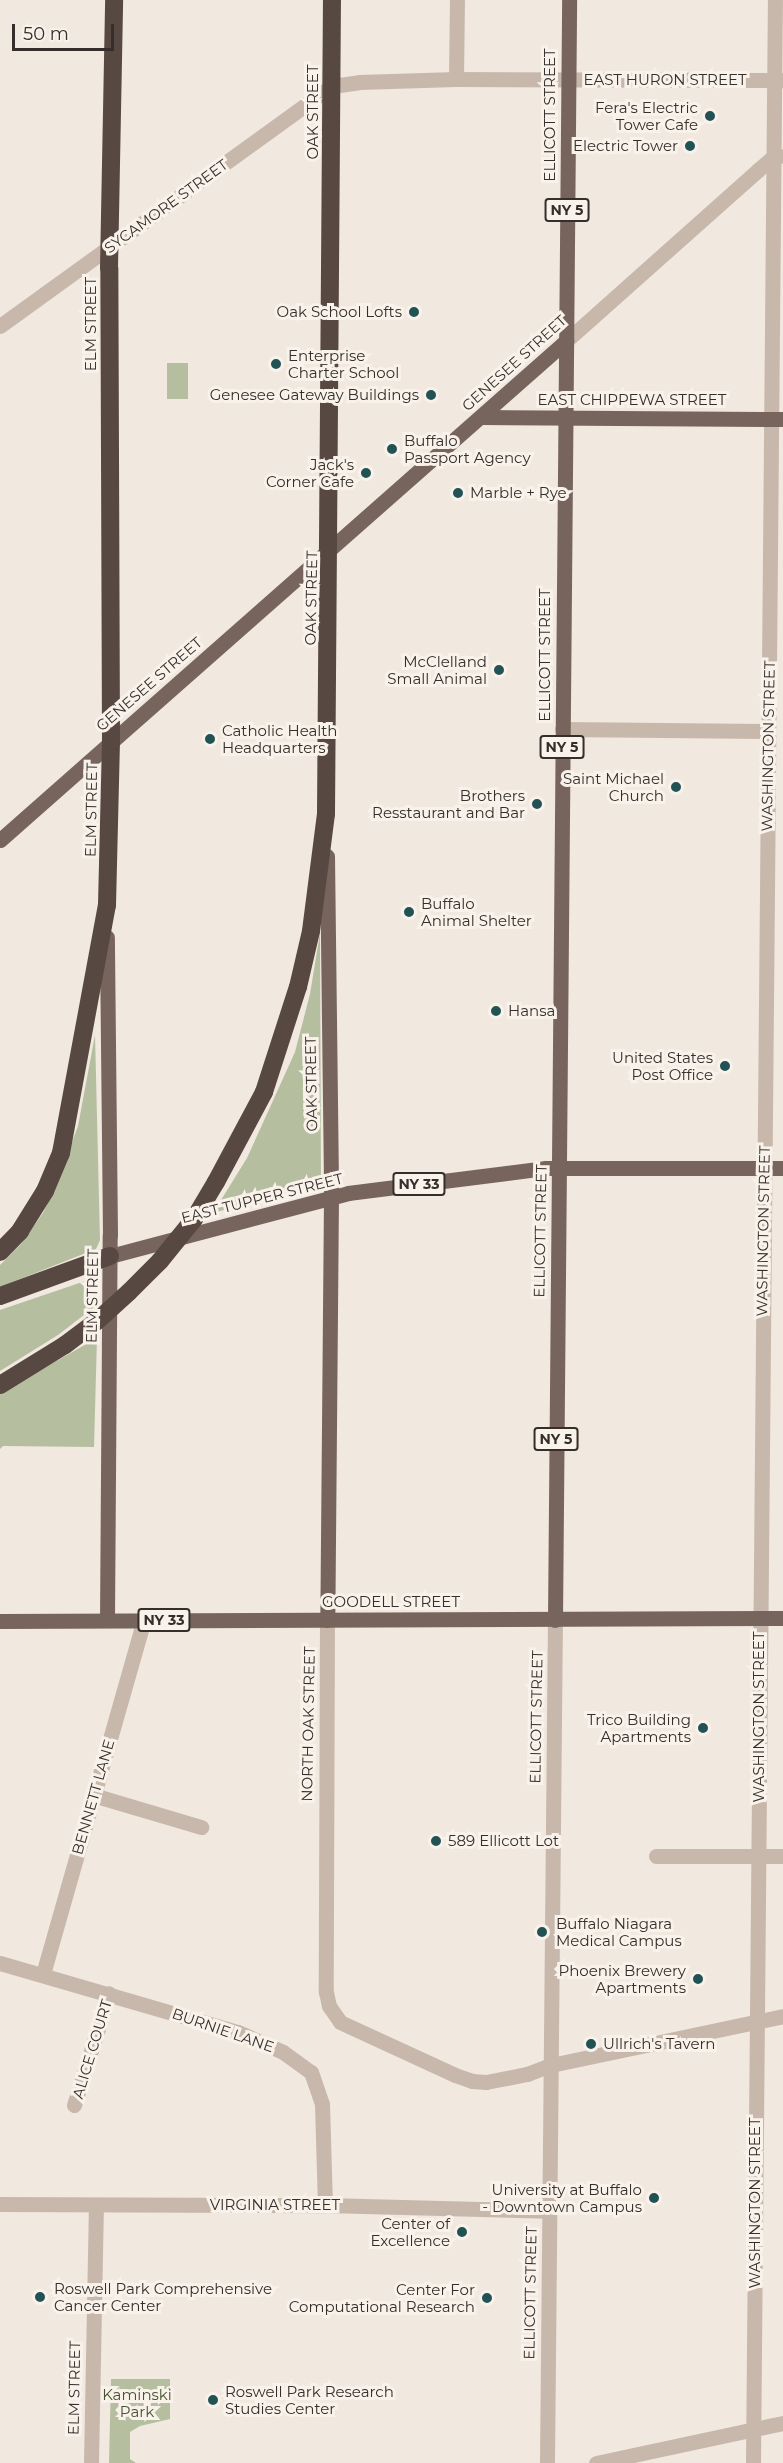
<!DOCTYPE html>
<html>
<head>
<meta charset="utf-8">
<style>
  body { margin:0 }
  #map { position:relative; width:783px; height:2463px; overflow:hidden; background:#f1e8df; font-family:Montserrat,sans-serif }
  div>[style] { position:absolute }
  .green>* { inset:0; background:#b5bfa0; transform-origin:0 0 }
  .minor>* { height:15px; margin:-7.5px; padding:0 7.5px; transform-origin:7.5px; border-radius:7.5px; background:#c8b8ac }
  .major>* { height:15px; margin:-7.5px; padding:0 7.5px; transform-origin:7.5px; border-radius:7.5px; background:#77655d }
  .highway>* { height:18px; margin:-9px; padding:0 9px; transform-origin:9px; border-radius:9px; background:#574842 }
  .highway-bridge>* { height:18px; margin:-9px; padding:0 9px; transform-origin:9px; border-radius:9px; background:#574842 }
  .dots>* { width:16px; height:16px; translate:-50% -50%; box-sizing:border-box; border:3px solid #f9f2eb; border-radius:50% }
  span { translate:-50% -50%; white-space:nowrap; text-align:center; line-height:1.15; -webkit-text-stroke:6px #f9f2eb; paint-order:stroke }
  .shield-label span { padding:2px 4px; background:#f9f2eb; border:2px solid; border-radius:4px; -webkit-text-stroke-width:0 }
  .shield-label { font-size:14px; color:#362e2a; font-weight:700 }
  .street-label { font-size:15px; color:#362e2a }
  .poi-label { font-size:15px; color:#362e2a }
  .right { translate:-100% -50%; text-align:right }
  .left { translate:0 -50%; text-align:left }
  .park-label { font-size:15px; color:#475330 }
  .scale { position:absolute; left:12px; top:24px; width:102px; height:27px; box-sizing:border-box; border:3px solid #362e2a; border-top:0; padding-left:8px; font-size:18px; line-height:21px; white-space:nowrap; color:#362e2a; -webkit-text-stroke:4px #f9f2eb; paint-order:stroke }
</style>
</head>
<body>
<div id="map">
  <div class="green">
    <i style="left:167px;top:363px;width:21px;height:36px"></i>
    <i style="clip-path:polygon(320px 933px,321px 1182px,213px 1213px,247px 1158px,295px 1052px,310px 994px)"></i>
    <i style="clip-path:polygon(95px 1035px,100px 1240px,96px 1249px,0 1287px,0 1265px,21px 1244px,43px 1213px,56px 1186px,78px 1126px)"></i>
    <i style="clip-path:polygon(97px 1277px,97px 1305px,58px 1335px,0 1371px,0 1310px)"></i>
    <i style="clip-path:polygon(97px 1338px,94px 1447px,3px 1446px,0 1449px,0 1393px)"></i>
    <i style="clip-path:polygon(111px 2379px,170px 2379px,170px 2419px,140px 2426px,130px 2432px,130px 2459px,136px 2463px,109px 2463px)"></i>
  </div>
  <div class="minor">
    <i style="left:456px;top:79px;width:79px;rotate:-89.3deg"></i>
    <i style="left:0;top:326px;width:410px;rotate:-35.9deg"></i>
    <i style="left:332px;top:86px;width:27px;rotate:-8deg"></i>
    <i style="left:359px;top:82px;width:97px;rotate:-1.8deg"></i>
    <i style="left:456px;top:79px;width:327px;rotate:0.2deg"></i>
    <i style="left:566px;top:341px;width:257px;rotate:-41.7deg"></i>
    <i style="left:758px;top:170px;width:21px;rotate:-41deg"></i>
    <i style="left:774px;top:156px;width:6px"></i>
    <i style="left:562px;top:729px;width:206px;rotate:0.6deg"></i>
    <i style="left:327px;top:1620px;width:372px;rotate:90.2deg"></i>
    <i style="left:326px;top:1992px;width:14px;rotate:78deg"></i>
    <i style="left:329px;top:2006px;width:19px;rotate:55deg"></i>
    <i style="left:340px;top:2022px;width:127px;rotate:24.7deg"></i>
    <i style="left:455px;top:2075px;width:18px;rotate:19deg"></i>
    <i style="left:472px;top:2081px;width:14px;rotate:4deg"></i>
    <i style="left:486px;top:2082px;width:42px;rotate:-11deg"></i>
    <i style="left:527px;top:2074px;width:26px;rotate:-21deg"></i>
    <i style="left:551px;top:2065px;width:237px;rotate:-11.9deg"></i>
    <i style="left:93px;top:1795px;width:113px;rotate:16.5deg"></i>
    <i style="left:656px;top:1856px;width:127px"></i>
    <i style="left:0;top:1963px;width:248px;rotate:16.2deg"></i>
    <i style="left:238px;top:2032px;width:49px;rotate:24deg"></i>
    <i style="left:283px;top:2052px;width:34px;rotate:36deg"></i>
    <i style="left:311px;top:2072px;width:34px;rotate:71deg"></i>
    <i style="left:322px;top:2104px;width:101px;rotate:88.3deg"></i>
    <i style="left:43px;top:1974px;width:368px;rotate:-74.1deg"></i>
    <i style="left:74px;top:2105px;width:117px;rotate:-72.6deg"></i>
    <i style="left:0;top:2204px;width:325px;rotate:0.2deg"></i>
    <i style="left:325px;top:2205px;width:224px;rotate:1.5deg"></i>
    <i style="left:91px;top:2463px;width:258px;rotate:-88.9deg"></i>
    <i style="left:547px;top:2463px;width:843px;rotate:-89.46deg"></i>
    <i style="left:596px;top:2463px;width:191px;rotate:-12.1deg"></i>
    <i style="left:753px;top:2463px;width:2463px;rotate:-89.49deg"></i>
  </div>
  <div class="major">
    <i style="left:481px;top:417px;width:302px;rotate:0.4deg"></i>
    <i style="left:0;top:840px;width:755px;rotate:-41.4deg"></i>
    <i style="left:327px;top:856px;width:341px;rotate:89.3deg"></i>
    <i style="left:331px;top:1197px;width:423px;rotate:90.5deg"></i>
    <i style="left:110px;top:1256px;width:246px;rotate:-14.8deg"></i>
    <i style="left:348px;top:1193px;width:200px;rotate:-7.2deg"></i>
    <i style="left:546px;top:1168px;width:237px"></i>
    <i style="left:107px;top:1620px;width:385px;rotate:-89.6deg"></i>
    <i style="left:110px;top:1235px;width:298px;rotate:-90.6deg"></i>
    <i style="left:555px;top:1620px;width:1620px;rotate:-89.5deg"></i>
    <i style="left:0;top:1621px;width:783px;rotate:-0.22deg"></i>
  </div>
  <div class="highway">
    <i style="left:216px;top:1182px;width:102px;rotate:-61.9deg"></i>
    <i style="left:264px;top:1092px;width:110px;rotate:-72.1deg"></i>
    <i style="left:298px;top:987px;width:57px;rotate:-76.9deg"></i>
    <i style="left:311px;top:931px;width:118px;rotate:-82.7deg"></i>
    <i style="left:326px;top:814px;width:814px;rotate:-89.58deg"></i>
    <i style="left:0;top:1252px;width:29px;rotate:-46deg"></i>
    <i style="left:20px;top:1231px;width:47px;rotate:-58deg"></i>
    <i style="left:45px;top:1191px;width:41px;rotate:-67.2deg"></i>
    <i style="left:61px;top:1153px;width:252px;rotate:-79.5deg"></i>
    <i style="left:107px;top:905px;width:163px;rotate:-88.6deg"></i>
    <i style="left:111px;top:742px;width:474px;rotate:-90.2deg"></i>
    <i style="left:109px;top:268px;width:268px;rotate:-88.9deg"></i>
    <i style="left:0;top:1296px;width:117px;rotate:-20deg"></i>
  </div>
  <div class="highway-bridge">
    <i style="left:0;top:1385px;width:76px;rotate:-31.6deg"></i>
    <i style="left:65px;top:1345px;width:40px;rotate:-37deg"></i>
    <i style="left:97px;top:1321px;width:43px;rotate:-42.2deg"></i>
    <i style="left:129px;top:1292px;width:44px;rotate:-45deg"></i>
    <i style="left:160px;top:1261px;width:54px;rotate:-51deg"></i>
    <i style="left:194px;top:1219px;width:43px;rotate:-59.3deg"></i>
  </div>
  <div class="dots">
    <i style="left:710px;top:116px;background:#235255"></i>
    <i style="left:690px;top:146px;background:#235255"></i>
    <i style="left:414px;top:312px;background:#235255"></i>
    <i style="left:276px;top:364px;background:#235255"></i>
    <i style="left:431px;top:395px;background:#235255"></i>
    <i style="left:392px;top:449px;background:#235255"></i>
    <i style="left:366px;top:473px;background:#235255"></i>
    <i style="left:458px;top:493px;background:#235255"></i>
    <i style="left:499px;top:670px;background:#235255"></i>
    <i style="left:210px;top:739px;background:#235255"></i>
    <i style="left:676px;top:787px;background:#235255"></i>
    <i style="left:537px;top:804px;background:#235255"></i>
    <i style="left:409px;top:912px;background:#235255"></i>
    <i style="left:496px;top:1011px;background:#235255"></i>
    <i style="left:725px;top:1066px;background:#235255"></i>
    <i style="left:703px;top:1728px;background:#235255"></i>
    <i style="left:436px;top:1841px;background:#235255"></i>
    <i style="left:542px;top:1932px;background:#235255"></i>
    <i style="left:698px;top:1979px;background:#235255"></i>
    <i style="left:591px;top:2044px;background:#235255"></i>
    <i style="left:654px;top:2198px;background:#235255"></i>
    <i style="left:462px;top:2232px;background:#235255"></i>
    <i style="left:40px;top:2297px;background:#235255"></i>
    <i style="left:487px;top:2298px;background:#235255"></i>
    <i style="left:213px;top:2400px;background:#235255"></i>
  </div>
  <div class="shield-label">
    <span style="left:567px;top:210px">NY 5</span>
    <span style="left:562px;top:747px">NY 5</span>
    <span style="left:419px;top:1184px">NY 33</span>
    <span style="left:556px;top:1439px">NY 5</span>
    <span style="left:164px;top:1620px">NY 33</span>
  </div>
  <div class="street-label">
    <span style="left:665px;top:80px">EAST HURON STREET</span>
    <span style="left:313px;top:112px;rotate:-90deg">OAK STREET</span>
    <span style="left:550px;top:115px;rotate:-90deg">ELLICOTT STREET</span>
    <span style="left:166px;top:206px;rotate:-36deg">SYCAMORE STREET</span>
    <span style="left:91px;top:324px;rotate:-90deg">ELM STREET</span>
    <span style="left:514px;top:363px;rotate:-42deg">GENESEE STREET</span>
    <span style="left:632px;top:400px">EAST CHIPPEWA STREET</span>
    <span style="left:311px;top:598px;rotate:-89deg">OAK STREET</span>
    <span style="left:545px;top:655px;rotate:-90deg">ELLICOTT STREET</span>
    <span style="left:149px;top:684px;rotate:-41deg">GENESEE STREET</span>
    <span style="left:768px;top:746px;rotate:-89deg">WASHINGTON STREET</span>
    <span style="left:91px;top:810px;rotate:-89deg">ELM STREET</span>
    <span style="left:311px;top:1084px;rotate:-91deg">OAK STREET</span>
    <span style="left:262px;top:1198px;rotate:-14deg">EAST TUPPER STREET</span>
    <span style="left:540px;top:1231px;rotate:-89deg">ELLICOTT STREET</span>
    <span style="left:763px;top:1231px;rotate:-89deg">WASHINGTON STREET</span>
    <span style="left:92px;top:1296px;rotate:-89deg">ELM STREET</span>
    <span style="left:391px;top:1602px">GOODELL STREET</span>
    <span style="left:536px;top:1717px;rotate:-89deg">ELLICOTT STREET</span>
    <span style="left:759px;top:1717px;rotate:-90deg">WASHINGTON STREET</span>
    <span style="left:308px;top:1724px;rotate:-89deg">NORTH OAK STREET</span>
    <span style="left:93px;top:1797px;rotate:-74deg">BENNETT LANE</span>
    <span style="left:223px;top:2030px;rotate:19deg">BURNIE LANE</span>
    <span style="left:92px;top:2049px;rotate:-73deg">ALICE COURT</span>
    <span style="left:755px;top:2203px;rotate:-90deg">WASHINGTON STREET</span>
    <span style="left:275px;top:2205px">VIRGINIA STREET</span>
    <span style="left:530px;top:2293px;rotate:-89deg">ELLICOTT STREET</span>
    <span style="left:74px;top:2388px;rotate:-89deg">ELM STREET</span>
  </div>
  <div class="poi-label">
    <span class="right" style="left:698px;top:116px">Fera's Electric<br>Tower Cafe</span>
    <span class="right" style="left:678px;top:146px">Electric Tower</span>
    <span class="right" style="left:402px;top:312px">Oak School Lofts</span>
    <span class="left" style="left:288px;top:364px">Enterprise<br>Charter School</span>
    <span class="right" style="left:419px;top:395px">Genesee Gateway Buildings</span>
    <span class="left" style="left:404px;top:449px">Buffalo<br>Passport Agency</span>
    <span class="right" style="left:354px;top:473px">Jack's<br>Corner Cafe</span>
    <span class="left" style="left:470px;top:493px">Marble + Rye</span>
    <span class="right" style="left:487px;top:670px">McClelland<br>Small Animal</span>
    <span class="left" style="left:222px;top:739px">Catholic Health<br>Headquarters</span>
    <span class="right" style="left:664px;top:787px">Saint Michael<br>Church</span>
    <span class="right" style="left:525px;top:804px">Brothers<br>Resstaurant and Bar</span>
    <span class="left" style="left:421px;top:912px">Buffalo<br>Animal Shelter</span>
    <span class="left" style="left:508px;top:1011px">Hansa</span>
    <span class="right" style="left:713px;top:1066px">United States<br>Post Office</span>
    <span class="right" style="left:691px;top:1728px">Trico Building<br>Apartments</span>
    <span class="left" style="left:448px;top:1841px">589 Ellicott Lot</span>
    <span class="left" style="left:556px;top:1932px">Buffalo Niagara<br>Medical Campus</span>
    <span class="right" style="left:686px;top:1979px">Phoenix Brewery<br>Apartments</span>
    <span class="left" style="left:603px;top:2044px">Ullrich's Tavern</span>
    <span class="right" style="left:642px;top:2198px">University at Buffalo<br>- Downtown Campus</span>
    <span class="right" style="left:450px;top:2232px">Center of<br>Excellence</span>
    <span class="left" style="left:54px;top:2297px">Roswell Park Comprehensive<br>Cancer Center</span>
    <span class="right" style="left:475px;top:2298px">Center For<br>Computational Research</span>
    <span class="left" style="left:225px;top:2400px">Roswell Park Research<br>Studies Center</span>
  </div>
  <div class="park-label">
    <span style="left:137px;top:2403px">Kaminski<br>Park</span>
  </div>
  <div class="scale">50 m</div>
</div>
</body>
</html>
